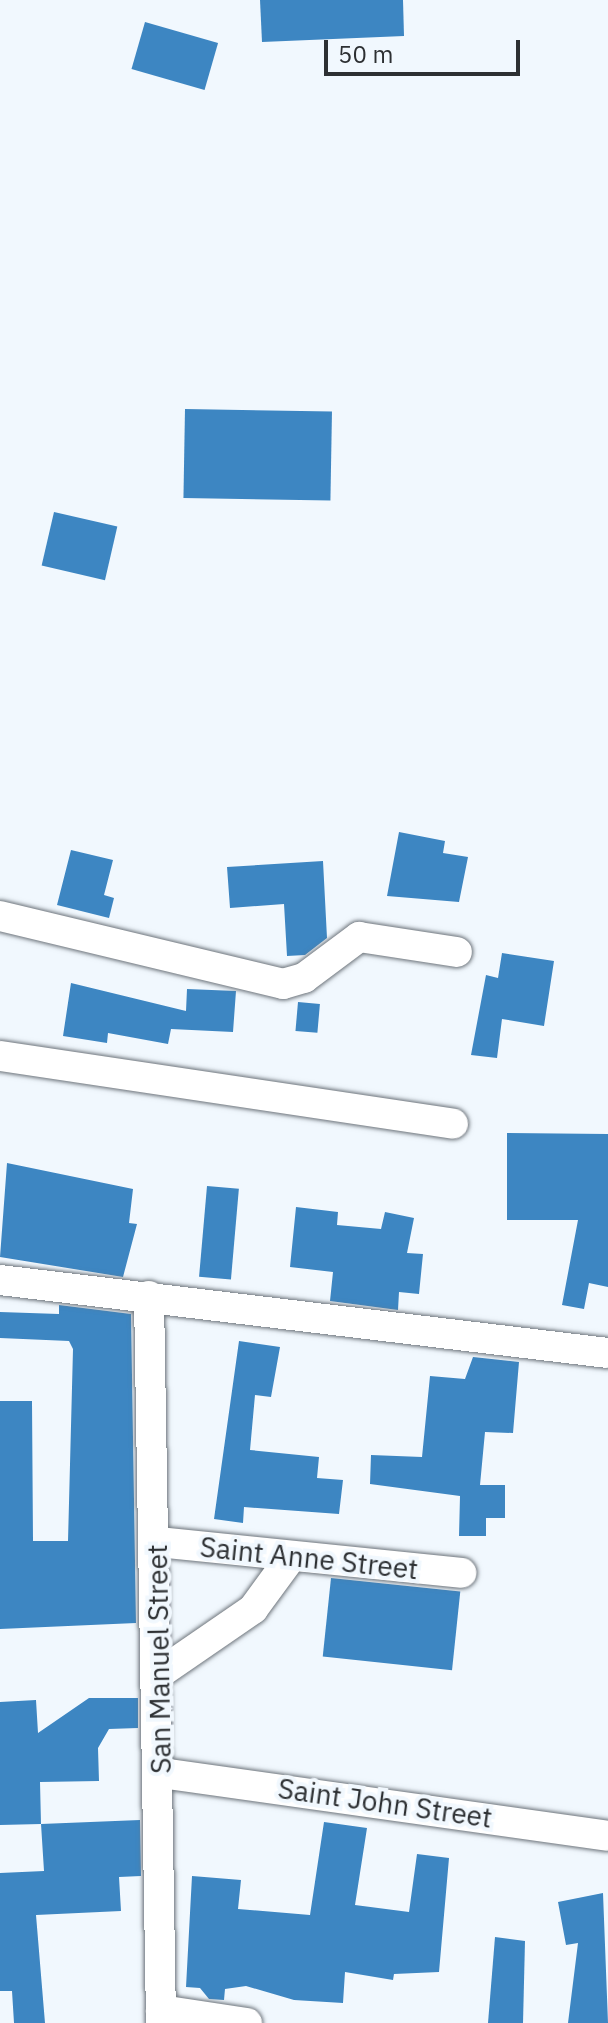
<!DOCTYPE html>
<html>
<head>
<meta charset="utf-8">
<style>
  body { margin:0 }
  #map { position:relative; width:608px; height:2023px; overflow:hidden; background:#f1f8fe; font-family:"IBM Plex Sans",sans-serif }
  div>[style] { position:absolute }
  .building>* { inset:0; background:#3d86c2; transform-origin:0 0 }
  .roads { filter:drop-shadow(0 0 2px #6e757c) drop-shadow(0 0 2px #6e757c) }
  .minor>* { height:30px; margin:-15px; padding:0 15px; transform-origin:15px; border-radius:15px; background:#fff }
  span { translate:-50% -50%; white-space:nowrap; text-align:center; line-height:1.15; -webkit-text-stroke:8px #f1f8fe; paint-order:stroke }
  .street-label { font-size:28px; color:#2d3033 }
  .scale { position:absolute; left:324px; top:40px; width:196px; height:36px; box-sizing:border-box; border:4px solid #2d3033; border-top:0; padding-left:10px; font-size:24px; line-height:28px; white-space:nowrap; color:#2d3033; -webkit-text-stroke:6px #f1f8fe; paint-order:stroke }
</style>
</head>
<body>
<div id="map">
  <div class="building">
    <i style="clip-path:polygon(260px 0,403px 0,404px 36px,262px 42px)"></i>
    <i style="left:145px;top:22px;width:76px;height:49px;rotate:16deg"></i>
    <i style="left:185px;top:409px;width:147px;height:89px;rotate:1deg"></i>
    <i style="left:54px;top:512px;width:65px;height:55px;rotate:13deg"></i>
    <i style="clip-path:polygon(399px 832px,445px 841px,443px 853px,468px 857px,459px 902px,387px 896px)"></i>
    <i style="clip-path:polygon(71px 850px,113px 860px,104px 895px,114px 898px,109px 918px,57px 905px)"></i>
    <i style="clip-path:polygon(323px 861px,327px 938px,305px 955px,287px 956px,284px 904px,230px 908px,227px 867px)"></i>
    <i style="clip-path:polygon(502px 953px,554px 961px,544px 1026px,502px 1019px,497px 1058px,471px 1055px,486px 975px,498px 978px)"></i>
    <i style="clip-path:polygon(71px 983px,186px 1011px,187px 989px,236px 991px,233px 1032px,171px 1029px,168px 1044px,108px 1033px,107px 1043px,63px 1036px)"></i>
    <i style="left:298px;top:1002px;width:22px;height:29px;rotate:5deg"></i>
    <i style="clip-path:polygon(507px 1133px,608px 1134px,608px 1287px,589px 1283px,584px 1309px,562px 1305px,578px 1220px,507px 1220px)"></i>
    <i style="clip-path:polygon(7px 1163px,133px 1189px,129px 1223px,137px 1224px,123px 1277px,0 1257px)"></i>
    <i style="left:207px;top:1186px;width:32px;height:91px;rotate:5deg"></i>
    <i style="clip-path:polygon(296px 1207px,338px 1212px,337px 1225px,381px 1229px,385px 1212px,414px 1218px,407px 1253px,423px 1254px,419px 1294px,399px 1292px,398px 1310px,330px 1301px,333px 1272px,290px 1267px)"></i>
    <i style="clip-path:polygon(59px 1305px,131px 1314px,136px 1623px,0 1629px,0 1401px,32px 1401px,33px 1541px,68px 1541px,73px 1349px,69px 1341px,0 1338px,0 1312px,59px 1314px)"></i>
    <i style="clip-path:polygon(239px 1341px,280px 1347px,271px 1397px,255px 1395px,250px 1450px,319px 1457px,317px 1478px,343px 1480px,339px 1514px,244px 1507px,243px 1523px,214px 1519px)"></i>
    <i style="clip-path:polygon(473px 1357px,519px 1362px,513px 1433px,485px 1432px,480px 1485px,505px 1485px,505px 1518px,486px 1518px,486px 1536px,459px 1536px,460px 1496px,370px 1484px,371px 1455px,422px 1457px,430px 1376px,465px 1379px)"></i>
    <i style="left:331px;top:1578px;width:130px;height:79px;rotate:6deg"></i>
    <i style="clip-path:polygon(89px 1698px,138px 1698px,138px 1728px,109px 1729px,98px 1748px,99px 1781px,40px 1782px,41px 1824px,0 1825px,0 1702px,36px 1700px,38px 1733px)"></i>
    <i style="clip-path:polygon(140px 1820px,141px 1876px,119px 1877px,121px 1911px,36px 1915px,45px 2023px,14px 2023px,12px 1991px,0 1991px,0 1873px,44px 1871px,41px 1824px)"></i>
    <i style="clip-path:polygon(324px 1822px,367px 1828px,355px 1905px,409px 1912px,417px 1854px,449px 1858px,439px 1972px,394px 1974px,393px 1980px,345px 1972px,343px 2003px,294px 2000px,246px 1986px,225px 1989px,224px 2000px,209px 1999px,200px 1988px,186px 1987px,192px 1876px,241px 1880px,238px 1909px,310px 1915px)"></i>
    <i style="clip-path:polygon(603px 1893px,608px 2023px,568px 2023px,578px 1943px,566px 1945px,558px 1902px)"></i>
    <i style="clip-path:polygon(495px 1937px,525px 1941px,523px 2023px,488px 2023px)"></i>
  </div>
  <div class="roads">
    <div class="minor">
      <i style="left:0;top:916px;width:291px;rotate:13.5deg"></i>
      <i style="left:283px;top:984px;width:22px;rotate:-16deg"></i>
      <i style="left:304px;top:978px;width:69px;rotate:-36.7deg"></i>
      <i style="left:359px;top:937px;width:99px;rotate:8.7deg"></i>
      <i style="left:0;top:1056px;width:458px;rotate:8.5deg"></i>
      <i style="left:0;top:1280px;width:612px;rotate:6.85deg"></i>
      <i style="left:149px;top:1296px;width:727px;rotate:89.05deg"></i>
      <i style="left:158px;top:1542px;width:305px;rotate:5.8deg"></i>
      <i style="left:160px;top:1673px;width:113px;rotate:-34.5deg"></i>
      <i style="left:253px;top:1609px;width:64px;rotate:-53.8deg"></i>
      <i style="left:161px;top:1773px;width:451px;rotate:8deg"></i>
      <i style="left:161px;top:2010px;width:87px;rotate:8.6deg"></i>
    </div>
  </div>
  <div class="street-label">
    <span style="left:309px;top:1558px;rotate:6deg">Saint Anne Street</span>
    <span style="left:159px;top:1659px;rotate:-91deg">San Manuel Street</span>
    <span style="left:385px;top:1803px;rotate:8deg">Saint John Street</span>
  </div>
  <div class="scale">50 m</div>
</div>
</body>
</html>
